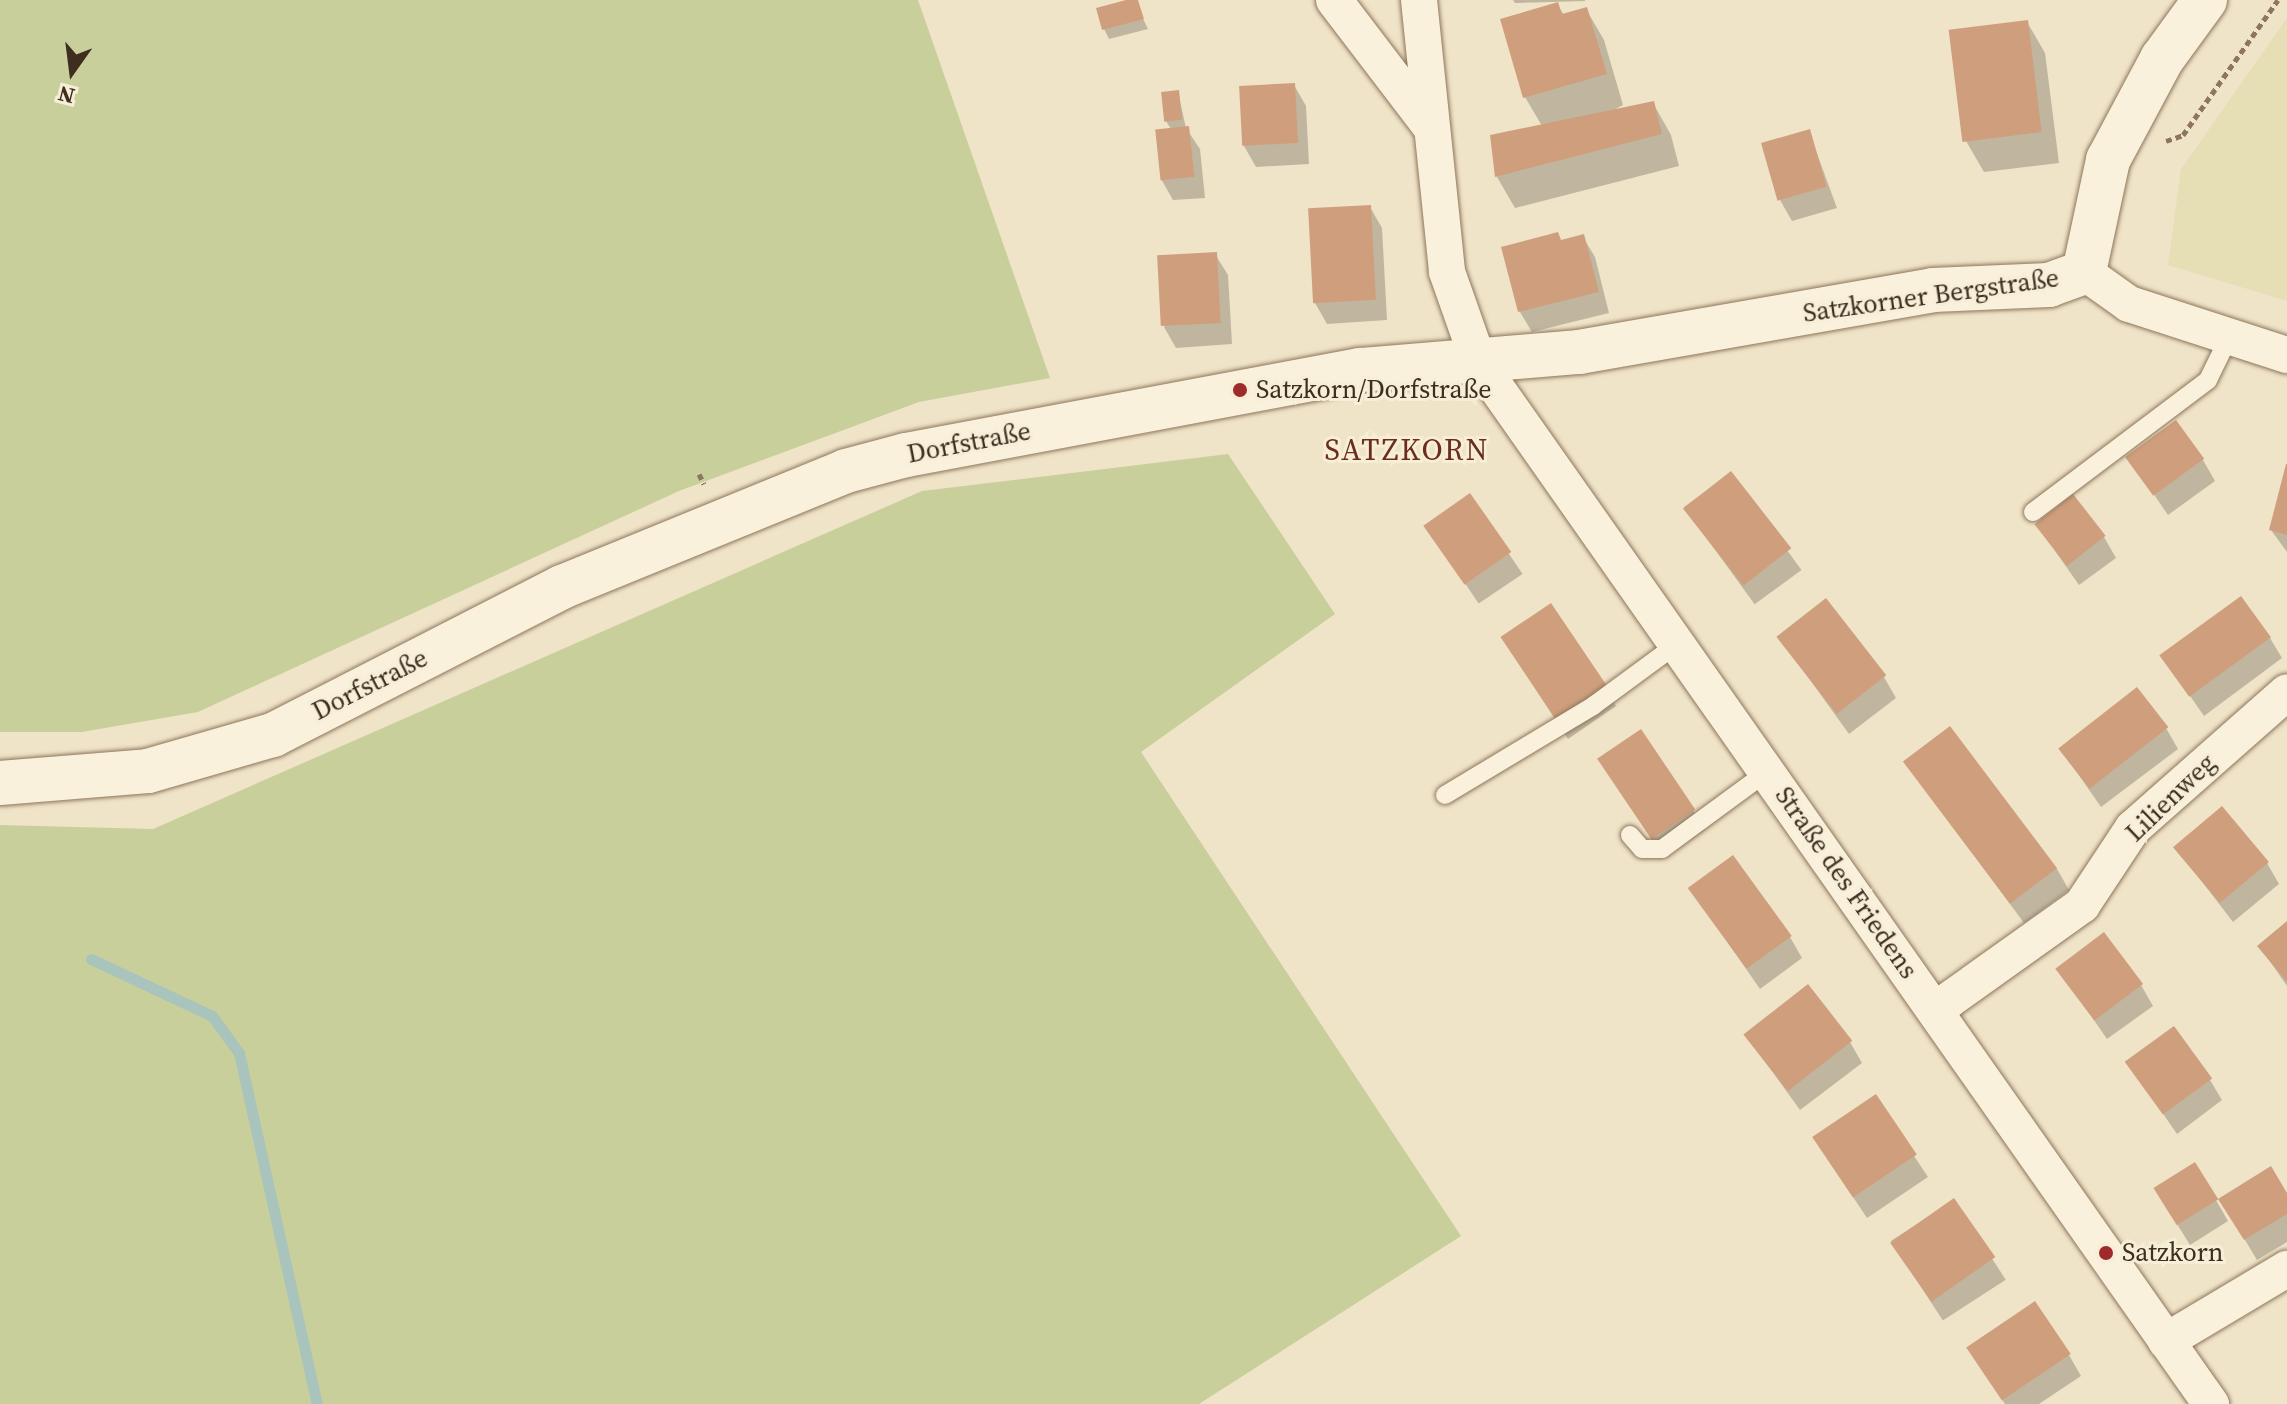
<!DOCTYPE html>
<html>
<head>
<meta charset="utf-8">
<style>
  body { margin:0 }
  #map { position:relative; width:2287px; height:1404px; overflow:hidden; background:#f0e4c8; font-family:"Source Serif 4",serif }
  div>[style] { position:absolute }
  .farmland>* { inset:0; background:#e6deb5 }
  .green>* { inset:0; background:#c9cf9b }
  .shadow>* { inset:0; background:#0003; transform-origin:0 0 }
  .stream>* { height:11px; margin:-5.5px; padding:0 5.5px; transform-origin:5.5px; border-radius:5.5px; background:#a9c4bc }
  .building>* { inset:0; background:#cf9f7d; transform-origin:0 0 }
  .path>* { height:5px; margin-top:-2.5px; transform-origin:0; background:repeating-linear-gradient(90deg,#8d765c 0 6px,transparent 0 10px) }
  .roads { filter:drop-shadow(0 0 2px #8d765c) drop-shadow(0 0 2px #8d765c) }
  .service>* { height:18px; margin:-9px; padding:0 9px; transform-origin:9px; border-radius:9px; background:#faf1dc }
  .minor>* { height:36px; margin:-18px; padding:0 18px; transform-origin:18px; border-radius:18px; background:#faf1dc }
  .tertiary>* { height:44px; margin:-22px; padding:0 22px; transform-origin:22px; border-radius:22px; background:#faf1dc }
  .dots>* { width:22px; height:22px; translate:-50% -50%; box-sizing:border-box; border:4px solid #f7eed8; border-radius:50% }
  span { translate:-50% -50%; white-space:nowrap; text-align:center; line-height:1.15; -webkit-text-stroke:6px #f7eed8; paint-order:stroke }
  .street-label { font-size:26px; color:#3d2e20 }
  .poi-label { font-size:26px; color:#3d2e20 }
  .left { translate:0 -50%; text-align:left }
  .quarter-label { font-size:30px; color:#6b2e1e; letter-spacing:2px }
  .north { position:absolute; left:32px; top:32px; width:80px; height:80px; -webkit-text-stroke:6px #f7eed8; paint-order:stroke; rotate:194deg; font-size:22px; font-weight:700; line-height:32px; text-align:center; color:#3d2e20 }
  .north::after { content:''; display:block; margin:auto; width:28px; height:36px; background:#3d2e20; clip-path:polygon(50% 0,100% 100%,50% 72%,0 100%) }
</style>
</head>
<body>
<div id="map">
  <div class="farmland">
    <i style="clip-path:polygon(2287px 18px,2287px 301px,2168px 265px,2181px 169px)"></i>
  </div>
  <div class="green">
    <i style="clip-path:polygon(0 0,918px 0,1050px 378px,919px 402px,679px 491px,198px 712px,82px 732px,0 732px)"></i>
    <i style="clip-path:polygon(1228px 454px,1335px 614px,1141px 752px,1461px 1236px,1199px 1404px,0 1404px,0 825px,153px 829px,922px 491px)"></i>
  </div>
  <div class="shadow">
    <i style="clip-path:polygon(1134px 0,1148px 29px,1109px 39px,1104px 29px)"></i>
    <i style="clip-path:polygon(1513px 0,1585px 0,1585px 1px,1515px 3px)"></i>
    <i style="clip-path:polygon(1557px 4px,1564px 15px,1586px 9px,1604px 40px,1623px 105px,1610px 112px,1653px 103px,1671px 135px,1679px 166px,1515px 208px,1497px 177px,1492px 137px,1542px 126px,1525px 97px)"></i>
    <i style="clip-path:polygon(2027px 22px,2045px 53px,2059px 163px,1984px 172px,1966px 141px)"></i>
    <i style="clip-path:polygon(1294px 85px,1306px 106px,1309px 164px,1256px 167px,1244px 146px)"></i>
    <i style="clip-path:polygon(1178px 92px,1186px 128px,1200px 149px,1205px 198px,1173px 200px,1161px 179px,1171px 129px,1166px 121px)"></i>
    <i style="clip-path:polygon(1809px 132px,1837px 208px,1792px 221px,1780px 200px)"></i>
    <i style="clip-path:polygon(1370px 207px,1382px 228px,1387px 320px,1327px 324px,1315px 303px)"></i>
    <i style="clip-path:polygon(1583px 237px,1595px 257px,1609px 313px,1532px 332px,1520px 312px,1504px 248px)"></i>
    <i style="clip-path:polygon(1215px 254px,1228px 275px,1232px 344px,1176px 348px,1164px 327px)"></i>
    <i style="clip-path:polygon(2129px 458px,2203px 460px,2215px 481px,2168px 515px)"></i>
    <i style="clip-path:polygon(2287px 472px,2287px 552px,2271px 530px)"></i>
    <i style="left:1731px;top:473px;width:120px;height:58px;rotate:54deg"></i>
    <i style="left:1470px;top:496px;width:94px;height:53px;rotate:56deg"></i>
    <i style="clip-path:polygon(2036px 524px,2104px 537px,2116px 558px,2079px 585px)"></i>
    <i style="clip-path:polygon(1779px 637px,1884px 677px,1896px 698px,1849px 734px)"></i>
    <i style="clip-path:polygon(2270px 638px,2282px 658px,2204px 716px,2163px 657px)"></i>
    <i style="clip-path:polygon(1515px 658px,1604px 686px,1616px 706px,1568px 739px)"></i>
    <i style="clip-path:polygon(2166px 728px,2178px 749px,2101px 807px,2060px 748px)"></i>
    <i style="clip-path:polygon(1906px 763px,2057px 869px,2069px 890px,2024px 923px)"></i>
    <i style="clip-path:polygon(1612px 779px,1693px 810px,1705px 830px,1664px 858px)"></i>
    <i style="clip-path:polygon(2176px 848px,2267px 863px,2279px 884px,2233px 922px)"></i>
    <i style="clip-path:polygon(1690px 888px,1790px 937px,1802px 958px,1760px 989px)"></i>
    <i style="clip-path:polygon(2287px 924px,2287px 986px,2260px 947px)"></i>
    <i style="clip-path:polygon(2058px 968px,2141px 985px,2153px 1006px,2107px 1039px)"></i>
    <i style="clip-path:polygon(1746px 1035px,1850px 1042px,1862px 1063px,1800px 1110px)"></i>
    <i style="clip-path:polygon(2128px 1063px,2210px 1080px,2222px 1100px,2177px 1134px)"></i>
    <i style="clip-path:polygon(1875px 1097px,1928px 1177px,1867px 1218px,1827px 1158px)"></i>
    <i style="clip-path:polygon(2287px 1196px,2287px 1242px,2257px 1260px,2233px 1220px)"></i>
    <i style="left:1954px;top:1200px;width:95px;height:75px;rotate:57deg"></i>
    <i style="clip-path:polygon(2216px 1200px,2228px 1221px,2190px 1245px,2167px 1208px)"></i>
    <i style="clip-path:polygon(2069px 1355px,2081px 1376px,2039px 1404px,2005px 1404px,1981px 1369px)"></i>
  </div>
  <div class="stream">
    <i style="left:91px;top:959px;width:134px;rotate:25.2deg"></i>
    <i style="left:212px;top:1016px;width:46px;rotate:53.9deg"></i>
    <i style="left:239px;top:1053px;width:360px;rotate:77.5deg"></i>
  </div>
  <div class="building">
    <i style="clip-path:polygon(1126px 0,1138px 0,1144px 19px,1102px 30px,1096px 8px)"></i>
    <i style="clip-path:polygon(1558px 2px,1562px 14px,1587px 7px,1607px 74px,1523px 98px,1500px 19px)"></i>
    <i style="left:2028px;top:20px;width:113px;height:80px;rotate:83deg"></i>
    <i style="left:1295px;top:83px;width:60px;height:56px;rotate:87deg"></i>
    <i style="left:1179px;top:90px;width:30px;height:18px;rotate:84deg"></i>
    <i style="clip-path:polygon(1654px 101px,1662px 134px,1495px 177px,1490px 135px)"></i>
    <i style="left:1189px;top:126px;width:51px;height:34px;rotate:84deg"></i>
    <i style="left:1810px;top:129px;width:60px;height:51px;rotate:74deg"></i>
    <i style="left:1371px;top:205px;width:95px;height:63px;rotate:87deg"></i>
    <i style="clip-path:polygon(1558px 232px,1561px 240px,1584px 234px,1599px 292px,1518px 312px,1501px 247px)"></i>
    <i style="left:1217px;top:252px;width:71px;height:60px;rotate:87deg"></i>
    <i style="left:2176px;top:420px;width:48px;height:63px;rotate:54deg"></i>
    <i style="clip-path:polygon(2286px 464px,2287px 464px,2287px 535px,2269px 530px)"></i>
    <i style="left:1731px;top:471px;width:98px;height:61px;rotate:52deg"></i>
    <i style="left:1470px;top:493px;width:72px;height:57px;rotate:55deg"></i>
    <i style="left:2073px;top:494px;width:53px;height:49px;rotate:52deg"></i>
    <i style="left:2241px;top:596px;width:51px;height:101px;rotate:54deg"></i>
    <i style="left:1826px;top:598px;width:98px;height:63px;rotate:52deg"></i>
    <i style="left:1551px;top:603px;width:99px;height:61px;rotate:56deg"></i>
    <i style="left:2137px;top:687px;width:51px;height:100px;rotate:52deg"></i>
    <i style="left:1950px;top:726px;width:178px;height:59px;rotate:53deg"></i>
    <i style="left:1641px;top:729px;width:97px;height:53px;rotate:56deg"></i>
    <i style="left:2222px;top:806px;width:73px;height:64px;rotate:50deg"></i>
    <i style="left:1733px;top:855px;width:100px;height:56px;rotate:54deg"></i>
    <i style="clip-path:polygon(2287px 921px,2287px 982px,2257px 946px)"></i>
    <i style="left:2104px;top:932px;width:65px;height:61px;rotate:53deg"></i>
    <i style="left:1808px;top:984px;width:72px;height:82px;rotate:52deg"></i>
    <i style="left:2174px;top:1026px;width:65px;height:61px;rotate:54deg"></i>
    <i style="left:1876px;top:1094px;width:73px;height:77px;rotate:56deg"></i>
    <i style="left:2195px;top:1162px;width:44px;height:49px;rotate:58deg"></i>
    <i style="clip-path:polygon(2271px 1166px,2287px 1193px,2287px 1214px,2244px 1240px,2218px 1199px)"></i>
    <i style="left:1954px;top:1198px;width:72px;height:78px;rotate:55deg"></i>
    <i style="left:2035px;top:1301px;width:64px;height:83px;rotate:56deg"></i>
  </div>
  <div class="path">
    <i style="left:2166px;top:141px;width:18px;rotate:-19deg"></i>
    <i style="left:2183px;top:135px;width:165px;rotate:-54.9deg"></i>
    <i style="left:699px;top:474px;width:11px;rotate:63deg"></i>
  </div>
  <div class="roads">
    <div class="service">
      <i style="left:2033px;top:512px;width:219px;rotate:-37deg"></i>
      <i style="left:2208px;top:380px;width:46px;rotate:-64deg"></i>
      <i style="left:1445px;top:795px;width:173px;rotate:-31deg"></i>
      <i style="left:1593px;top:706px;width:104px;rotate:-36.4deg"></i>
      <i style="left:1630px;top:835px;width:18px;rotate:49deg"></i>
      <i style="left:1642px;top:849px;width:20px"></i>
      <i style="left:1662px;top:849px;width:130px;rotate:-36.3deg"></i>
    </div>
    <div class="minor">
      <i style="left:1334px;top:0;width:158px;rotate:52.7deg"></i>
      <i style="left:1419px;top:0;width:273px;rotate:84.1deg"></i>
      <i style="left:1447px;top:272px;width:96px;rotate:70.6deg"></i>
      <i style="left:1479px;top:363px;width:1273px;rotate:54.89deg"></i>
      <i style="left:2084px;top:272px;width:55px;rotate:35.4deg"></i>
      <i style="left:2129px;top:304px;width:166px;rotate:17.9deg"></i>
      <i style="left:1935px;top:1010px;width:181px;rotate:-35.5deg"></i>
      <i style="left:2082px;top:905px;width:92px;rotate:-56.5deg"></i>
      <i style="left:2133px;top:828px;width:205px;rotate:-41.4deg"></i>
      <i style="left:2166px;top:1341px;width:141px;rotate:-30.8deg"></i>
    </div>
    <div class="tertiary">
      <i style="left:0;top:783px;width:148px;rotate:-4.6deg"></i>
      <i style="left:148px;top:771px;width:130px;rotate:-16.1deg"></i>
      <i style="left:273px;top:735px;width:325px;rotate:-27.1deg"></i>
      <i style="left:562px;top:587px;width:307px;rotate:-22.2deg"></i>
      <i style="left:846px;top:471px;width:62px;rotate:-14.9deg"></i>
      <i style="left:906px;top:455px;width:462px;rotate:-10.6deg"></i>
      <i style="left:1360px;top:370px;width:220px;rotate:-4.7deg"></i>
      <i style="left:1579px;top:352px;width:359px;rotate:-9.9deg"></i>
      <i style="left:1933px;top:290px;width:116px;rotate:-2.5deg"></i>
      <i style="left:2049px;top:285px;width:37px;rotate:-20deg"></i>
      <i style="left:2084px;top:272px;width:115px;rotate:-77.9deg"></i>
      <i style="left:2108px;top:160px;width:115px;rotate:-61.9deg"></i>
      <i style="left:2162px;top:59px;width:73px;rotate:-53.9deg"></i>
    </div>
  </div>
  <div class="dots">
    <i style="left:1240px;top:390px;background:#9e2a2b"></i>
    <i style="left:2106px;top:1253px;background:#9e2a2b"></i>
  </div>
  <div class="street-label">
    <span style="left:1931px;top:296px;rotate:-8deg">Satzkorner Bergstraße</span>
    <span style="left:969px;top:443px;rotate:-11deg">Dorfstraße</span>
    <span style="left:370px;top:685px;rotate:-27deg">Dorfstraße</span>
    <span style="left:2171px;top:798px;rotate:-44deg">Lilienweg</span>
    <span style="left:1846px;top:883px;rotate:55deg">Straße des Friedens</span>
  </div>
  <div class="poi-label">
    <span class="left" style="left:1256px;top:390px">Satzkorn/Dorfstraße</span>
    <span class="left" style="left:2122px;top:1253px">Satzkorn</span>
  </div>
  <div class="quarter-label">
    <span style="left:1407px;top:450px">SATZKORN</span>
  </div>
  <div class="north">N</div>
</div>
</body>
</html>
